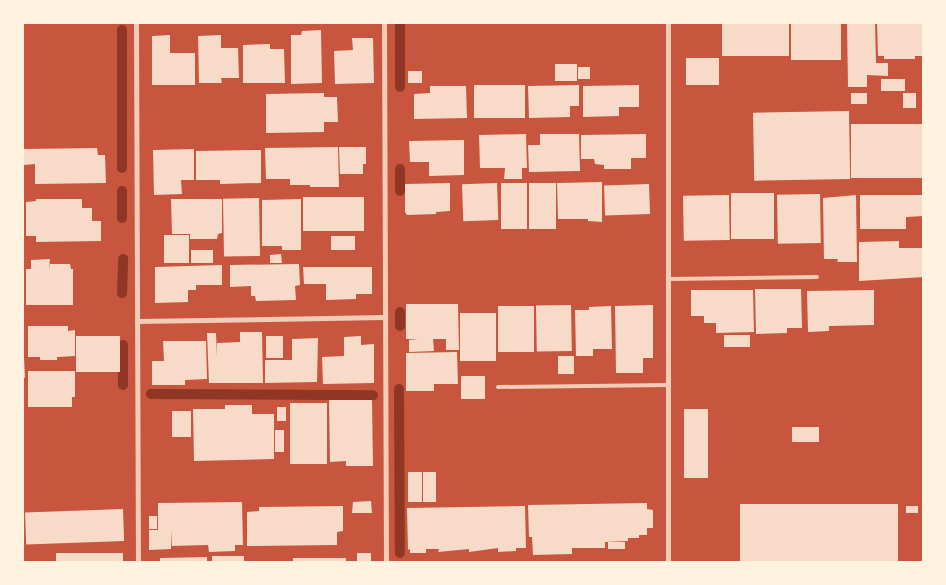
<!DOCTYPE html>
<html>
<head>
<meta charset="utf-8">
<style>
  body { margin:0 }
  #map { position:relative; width:946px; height:585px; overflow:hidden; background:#c8553d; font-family:Signika,sans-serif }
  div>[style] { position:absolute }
  .stream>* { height:10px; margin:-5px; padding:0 5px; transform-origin:5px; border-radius:5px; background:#8f3625 }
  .building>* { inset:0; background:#f7dbc8; transform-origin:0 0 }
  .service>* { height:4px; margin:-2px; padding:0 2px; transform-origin:2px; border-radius:2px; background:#f1ccb7 }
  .minor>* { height:5px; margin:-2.5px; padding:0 2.5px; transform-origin:2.5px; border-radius:2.5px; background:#f1ccb7 }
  span { translate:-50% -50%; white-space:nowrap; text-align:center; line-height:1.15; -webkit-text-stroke:4px #fff3e0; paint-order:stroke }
  .frame { position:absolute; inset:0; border:24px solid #fff3e0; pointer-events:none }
</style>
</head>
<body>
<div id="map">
  <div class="stream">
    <i style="left:122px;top:30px;width:138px;rotate:90deg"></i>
    <i style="left:400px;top:87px;width:65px;rotate:-90deg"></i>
    <i style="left:400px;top:191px;width:22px;rotate:-90deg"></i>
    <i style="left:122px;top:218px;width:27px;rotate:-90deg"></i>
    <i style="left:122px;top:293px;width:34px;rotate:-88deg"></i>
    <i style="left:400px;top:326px;width:14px;rotate:-90deg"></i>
    <i style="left:123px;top:345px;width:40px;rotate:90deg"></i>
    <i style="left:399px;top:389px;width:164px;rotate:89.7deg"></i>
    <i style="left:151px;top:394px;width:222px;rotate:0.3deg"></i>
  </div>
  <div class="building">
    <i style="left:722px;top:22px;width:67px;height:34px"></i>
    <i style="left:791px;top:22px;width:50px;height:38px"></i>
    <i style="clip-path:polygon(847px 22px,875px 22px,876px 63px,888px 63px,888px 76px,867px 75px,867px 87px,848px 87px)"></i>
    <i style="clip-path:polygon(877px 22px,922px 22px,922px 56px,915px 56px,915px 59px,884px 59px,884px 56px,878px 56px)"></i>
    <i style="clip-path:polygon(321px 30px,322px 83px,291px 84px,291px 35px,301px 35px,302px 31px)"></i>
    <i style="clip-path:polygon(170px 35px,170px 53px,195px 53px,195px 85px,152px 85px,152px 36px)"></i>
    <i style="clip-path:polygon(221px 35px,221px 48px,238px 48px,239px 78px,221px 78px,222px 83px,199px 83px,198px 36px)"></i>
    <i style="clip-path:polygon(352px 38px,373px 38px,374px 83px,335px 84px,334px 51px,353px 50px)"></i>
    <i style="clip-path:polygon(270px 44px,270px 49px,284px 49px,285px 83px,243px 83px,243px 45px)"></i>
    <i style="left:719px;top:58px;width:27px;height:33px;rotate:90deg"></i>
    <i style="left:555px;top:64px;width:22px;height:17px"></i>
    <i style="left:578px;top:67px;width:12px;height:12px"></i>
    <i style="left:408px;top:71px;width:14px;height:12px"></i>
    <i style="left:881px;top:79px;width:24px;height:12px"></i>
    <i style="left:525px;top:85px;width:33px;height:51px;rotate:90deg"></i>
    <i style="clip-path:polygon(579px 85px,579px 106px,570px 106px,570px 117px,529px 118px,528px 86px)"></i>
    <i style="clip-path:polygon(639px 85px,639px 107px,619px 107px,619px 116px,583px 117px,583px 86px)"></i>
    <i style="clip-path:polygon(430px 86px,466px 86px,467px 118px,414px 119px,414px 94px,430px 93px)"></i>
    <i style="clip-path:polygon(324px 93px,324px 97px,337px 97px,338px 122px,324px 122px,324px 132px,266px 133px,266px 94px)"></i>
    <i style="left:867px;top:93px;width:11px;height:16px;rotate:90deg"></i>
    <i style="left:903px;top:93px;width:13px;height:15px"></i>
    <i style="left:849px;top:111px;width:68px;height:96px;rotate:89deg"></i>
    <i style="left:924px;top:124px;width:54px;height:73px;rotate:90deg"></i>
    <i style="clip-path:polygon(526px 134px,527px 168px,522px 168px,522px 179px,504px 179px,505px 168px,480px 168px,479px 135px)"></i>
    <i style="clip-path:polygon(540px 134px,579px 134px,580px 171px,529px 172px,528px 145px,540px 145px)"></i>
    <i style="clip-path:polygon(646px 134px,646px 158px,631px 158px,631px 169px,604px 169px,604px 165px,595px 164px,594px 159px,581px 159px,581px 135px)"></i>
    <i style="clip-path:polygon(464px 140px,464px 175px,429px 176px,429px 162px,410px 162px,409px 141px)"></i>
    <i style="clip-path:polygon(338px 147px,339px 187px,310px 187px,310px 185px,290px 185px,290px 179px,266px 179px,265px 148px)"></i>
    <i style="clip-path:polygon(339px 147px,366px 147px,366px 164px,363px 164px,363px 174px,340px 174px)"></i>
    <i style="clip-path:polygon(97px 148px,98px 155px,105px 155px,106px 183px,35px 184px,35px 164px,24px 165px,24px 149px)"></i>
    <i style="clip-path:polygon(194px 149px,194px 180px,181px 180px,182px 194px,154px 195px,153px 150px)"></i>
    <i style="clip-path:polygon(261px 150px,261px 183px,220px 184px,220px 180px,196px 180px,196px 151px)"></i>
    <i style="clip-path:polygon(602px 182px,602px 222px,588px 221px,588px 219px,558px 219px,557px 183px)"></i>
    <i style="clip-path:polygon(450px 183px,450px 211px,436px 212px,436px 214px,407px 215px,405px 212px,405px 184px)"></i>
    <i style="left:497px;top:183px;width:37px;height:35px;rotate:88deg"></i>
    <i style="left:501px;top:183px;width:26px;height:46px"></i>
    <i style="left:529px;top:183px;width:27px;height:46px"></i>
    <i style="left:649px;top:184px;width:30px;height:45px;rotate:88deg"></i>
    <i style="left:731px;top:193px;width:43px;height:46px"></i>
    <i style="left:820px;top:194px;width:49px;height:43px;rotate:89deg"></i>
    <i style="left:729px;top:195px;width:45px;height:46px;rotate:89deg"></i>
    <i style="clip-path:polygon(856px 195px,857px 262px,837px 262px,838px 259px,824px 259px,823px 198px)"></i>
    <i style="clip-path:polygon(860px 195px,924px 195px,924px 216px,906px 217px,906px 229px,860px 229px)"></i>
    <i style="left:364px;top:197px;width:34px;height:61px;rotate:90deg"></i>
    <i style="left:259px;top:198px;width:58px;height:36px;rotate:89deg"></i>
    <i style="clip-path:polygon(36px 199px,82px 199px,82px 208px,92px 208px,92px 221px,101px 221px,101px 241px,36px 242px,36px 236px,26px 236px,26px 202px,36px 201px)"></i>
    <i style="clip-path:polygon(171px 199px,222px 199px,222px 233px,218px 234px,217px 239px,190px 239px,190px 234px,172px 234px)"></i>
    <i style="clip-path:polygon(301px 199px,301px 250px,282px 250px,282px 246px,262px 246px,262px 200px)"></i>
    <i style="left:164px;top:235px;width:25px;height:28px"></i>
    <i style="left:331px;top:236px;width:24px;height:14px"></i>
    <i style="clip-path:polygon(899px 241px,899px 248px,924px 248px,924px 277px,859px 281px,859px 242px)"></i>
    <i style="left:191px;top:250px;width:22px;height:13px"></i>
    <i style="clip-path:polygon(281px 254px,282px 263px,270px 263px,270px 255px)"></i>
    <i style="clip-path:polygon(50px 259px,49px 269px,50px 264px,70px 264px,71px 269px,73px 269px,73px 305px,26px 305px,26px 269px,31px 269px,31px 260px)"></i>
    <i style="clip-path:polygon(299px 264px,300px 285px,295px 286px,296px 300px,256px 301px,255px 296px,251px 296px,251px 286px,230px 287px,230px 265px)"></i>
    <i style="clip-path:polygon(222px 265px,222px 285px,196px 285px,196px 290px,188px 290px,188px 302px,155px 303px,155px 267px)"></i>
    <i style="clip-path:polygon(303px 267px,372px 267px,372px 294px,356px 294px,356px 299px,326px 300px,326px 284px,304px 284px)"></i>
    <i style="clip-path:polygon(755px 289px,801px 289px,802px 328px,787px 328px,787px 333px,756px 334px)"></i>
    <i style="clip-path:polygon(691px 290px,753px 290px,754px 332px,716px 333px,716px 323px,704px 323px,704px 316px,691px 316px)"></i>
    <i style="clip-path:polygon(874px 290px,874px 325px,829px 326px,829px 331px,808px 332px,807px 291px)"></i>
    <i style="clip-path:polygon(406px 304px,458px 304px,459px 350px,446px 350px,446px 339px,433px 339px,434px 351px,409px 352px,409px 340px,418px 339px,406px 339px)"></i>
    <i style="left:571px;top:305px;width:46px;height:35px;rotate:89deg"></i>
    <i style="clip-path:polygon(653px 305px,653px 358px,643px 358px,643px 373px,616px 373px,615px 306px)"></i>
    <i style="left:498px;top:306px;width:36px;height:46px"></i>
    <i style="clip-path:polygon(611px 306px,612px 349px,593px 349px,593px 356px,576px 356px,575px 310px,589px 310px,589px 307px)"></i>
    <i style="left:460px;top:313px;width:36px;height:48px"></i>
    <i style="clip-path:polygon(28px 326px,68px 326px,68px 331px,75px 330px,75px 356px,57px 357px,57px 360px,40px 360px,40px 357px,28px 357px)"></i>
    <i style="clip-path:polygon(240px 332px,262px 332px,263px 383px,209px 383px,207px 333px,216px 333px,217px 357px,217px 343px,240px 342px)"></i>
    <i style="left:750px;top:335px;width:12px;height:26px;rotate:90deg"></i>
    <i style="left:120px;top:336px;width:36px;height:44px;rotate:90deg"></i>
    <i style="left:266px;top:336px;width:17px;height:22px"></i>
    <i style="clip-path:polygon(361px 336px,361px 345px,374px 344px,374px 383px,323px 384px,322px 357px,344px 356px,344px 337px)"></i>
    <i style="clip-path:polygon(318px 338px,317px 382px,265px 383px,265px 360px,292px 360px,292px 339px)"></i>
    <i style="clip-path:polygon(163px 341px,206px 341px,207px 379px,185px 380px,185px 385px,152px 385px,152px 361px,164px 361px)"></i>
    <i style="clip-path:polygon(457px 352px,458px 384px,434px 384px,434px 391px,406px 391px,406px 353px)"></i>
    <i style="left:558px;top:356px;width:16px;height:18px"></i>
    <i style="clip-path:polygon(22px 357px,24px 357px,25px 378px,22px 378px)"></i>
    <i style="clip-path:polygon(28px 371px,75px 371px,75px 397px,72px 397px,72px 407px,28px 407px)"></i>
    <i style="left:485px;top:376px;width:23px;height:24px;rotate:90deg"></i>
    <i style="clip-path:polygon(329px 400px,372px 400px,373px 466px,346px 466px,346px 461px,330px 462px)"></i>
    <i style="left:327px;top:403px;width:61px;height:37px;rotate:90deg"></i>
    <i style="clip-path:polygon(225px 405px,252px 405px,252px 414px,274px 414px,274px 459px,194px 461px,193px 409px,225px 409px)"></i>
    <i style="left:277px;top:407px;width:9px;height:14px"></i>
    <i style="left:684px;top:409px;width:24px;height:69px"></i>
    <i style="left:172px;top:411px;width:19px;height:26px"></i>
    <i style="left:819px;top:427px;width:15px;height:27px;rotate:90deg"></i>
    <i style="left:275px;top:430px;width:9px;height:22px"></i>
    <i style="left:408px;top:472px;width:14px;height:30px"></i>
    <i style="left:423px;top:472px;width:13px;height:30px"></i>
    <i style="clip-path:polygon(371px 501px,372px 513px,352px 513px,353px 502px)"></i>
    <i style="clip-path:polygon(242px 502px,243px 545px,235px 545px,235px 551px,209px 552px,208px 545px,172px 546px,172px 530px,171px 549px,149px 550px,149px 530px,158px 530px,158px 503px)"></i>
    <i style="clip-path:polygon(647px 503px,647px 509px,653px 510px,653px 528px,647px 528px,647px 535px,639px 535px,639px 538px,628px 538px,628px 541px,605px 542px,605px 548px,572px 548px,572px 554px,533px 555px,532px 537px,529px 537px,528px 505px)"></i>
    <i style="left:898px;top:504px;width:58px;height:158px;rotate:90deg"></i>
    <i style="clip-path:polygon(343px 506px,343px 531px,337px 532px,337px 545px,247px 546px,247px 512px,259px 511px,259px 507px)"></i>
    <i style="clip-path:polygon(525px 506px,526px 548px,516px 548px,516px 551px,498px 552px,498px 548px,469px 552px,469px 549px,438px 552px,439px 549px,426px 549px,426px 553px,410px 553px,410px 549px,408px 550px,407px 508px)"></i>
    <i style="left:906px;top:506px;width:12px;height:7px"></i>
    <i style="left:123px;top:509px;width:32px;height:98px;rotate:88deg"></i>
    <i style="left:157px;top:516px;width:13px;height:8px;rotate:90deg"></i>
    <i style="left:608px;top:542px;width:17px;height:7px"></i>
    <i style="left:123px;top:553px;width:9px;height:67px;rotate:90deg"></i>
    <i style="left:357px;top:553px;width:14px;height:9px"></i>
    <i style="left:212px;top:556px;width:32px;height:6px"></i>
    <i style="clip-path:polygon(207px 557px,207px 562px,160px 562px,160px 558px)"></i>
    <i style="left:293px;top:558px;width:53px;height:4px"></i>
  </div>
  <div class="service">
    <i style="left:668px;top:279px;width:149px;rotate:-0.8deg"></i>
    <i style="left:498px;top:387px;width:170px;rotate:-0.7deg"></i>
  </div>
  <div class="minor">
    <i style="left:136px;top:22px;width:540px;rotate:89.79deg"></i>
    <i style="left:384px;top:22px;width:540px;rotate:89.79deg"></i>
    <i style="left:668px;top:22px;width:540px;rotate:90deg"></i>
    <i style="left:137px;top:321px;width:248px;rotate:-0.9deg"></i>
  </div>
  <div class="frame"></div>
</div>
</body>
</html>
